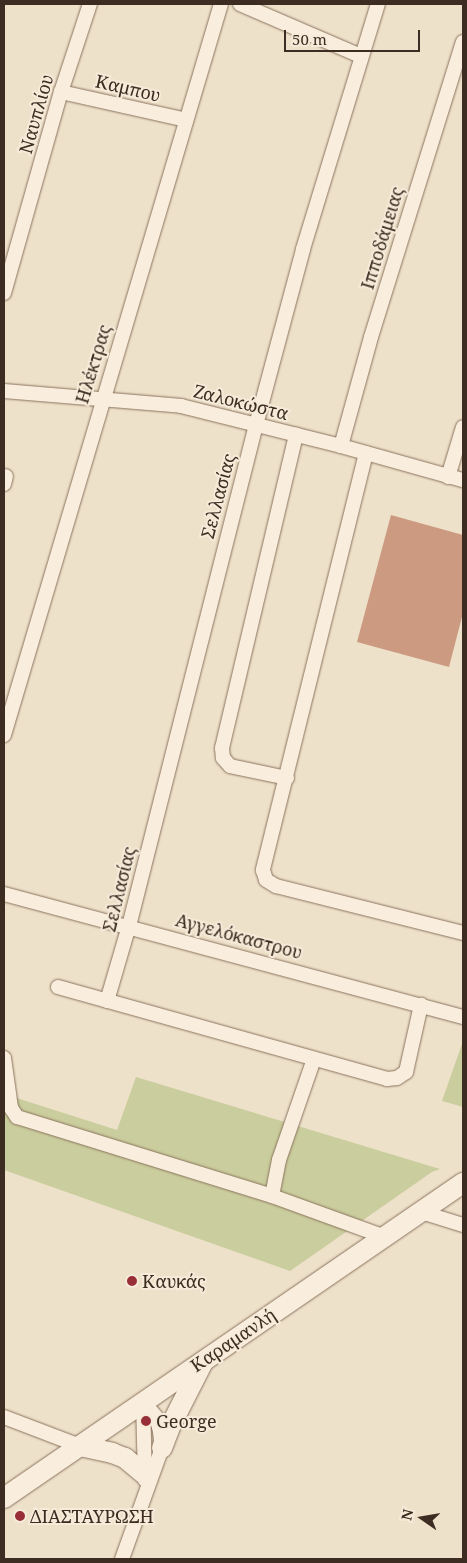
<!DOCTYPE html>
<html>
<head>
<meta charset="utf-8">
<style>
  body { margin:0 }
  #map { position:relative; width:467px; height:1563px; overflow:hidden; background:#eee1ca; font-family:"Noto Serif",serif }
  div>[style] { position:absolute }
  .green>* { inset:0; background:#cacd9d }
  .building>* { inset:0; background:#cb9a81 }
  .roads { filter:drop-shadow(0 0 1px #8b735e) drop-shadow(0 0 1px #8b735e) }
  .minor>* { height:14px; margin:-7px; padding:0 7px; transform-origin:7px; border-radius:7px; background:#f9eedd }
  .secondary>* { height:20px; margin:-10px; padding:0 10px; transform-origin:10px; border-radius:10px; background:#f9eedd }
  .dots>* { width:14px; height:14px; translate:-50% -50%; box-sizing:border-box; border:2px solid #f6ebd9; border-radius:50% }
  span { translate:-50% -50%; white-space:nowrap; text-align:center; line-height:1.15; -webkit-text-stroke:4px #f6ebd9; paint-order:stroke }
  .street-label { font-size:18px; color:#3c2c21 }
  .poi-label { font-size:18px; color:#3c2c21 }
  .left { translate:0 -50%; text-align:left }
  .frame { position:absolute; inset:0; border:5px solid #3c2c21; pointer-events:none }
  .north { position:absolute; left:397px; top:1493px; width:50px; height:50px; -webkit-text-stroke:4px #f6ebd9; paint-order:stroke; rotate:283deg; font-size:14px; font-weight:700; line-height:20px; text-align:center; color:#3c2c21 }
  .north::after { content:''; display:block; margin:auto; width:18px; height:22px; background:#3c2c21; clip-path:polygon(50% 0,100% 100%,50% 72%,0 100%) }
  .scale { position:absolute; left:284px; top:30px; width:136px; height:22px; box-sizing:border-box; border:2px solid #3c2c21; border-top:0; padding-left:6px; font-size:15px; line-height:18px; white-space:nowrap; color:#3c2c21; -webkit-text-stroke:4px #f6ebd9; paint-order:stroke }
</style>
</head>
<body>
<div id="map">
  <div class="green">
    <i style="clip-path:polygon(463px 1041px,463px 1107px,442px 1101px)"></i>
    <i style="clip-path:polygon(136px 1077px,440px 1169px,432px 1172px,290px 1271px,4px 1170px,4px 1094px,117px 1130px)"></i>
  </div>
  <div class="building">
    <i style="clip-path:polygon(391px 515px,463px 535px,463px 613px,449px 667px,357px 642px)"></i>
  </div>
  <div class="roads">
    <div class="minor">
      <i style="left:240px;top:4px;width:132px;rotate:23.3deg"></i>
      <i style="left:61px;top:92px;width:128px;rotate:12.6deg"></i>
      <i style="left:4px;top:293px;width:209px;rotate:-74.2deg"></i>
      <i style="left:61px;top:92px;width:93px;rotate:-71.8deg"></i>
      <i style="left:4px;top:391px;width:178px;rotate:4.8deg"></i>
      <i style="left:181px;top:406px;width:165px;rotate:14deg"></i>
      <i style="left:341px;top:446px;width:127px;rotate:15.6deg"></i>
      <i style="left:341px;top:446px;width:113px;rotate:-74.6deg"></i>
      <i style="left:371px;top:337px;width:309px;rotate:-72.7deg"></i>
      <i style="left:366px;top:453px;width:430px;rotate:103.9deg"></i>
      <i style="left:263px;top:870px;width:10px;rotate:73deg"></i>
      <i style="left:266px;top:880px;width:12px;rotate:31deg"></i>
      <i style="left:276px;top:886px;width:193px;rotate:14.1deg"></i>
      <i style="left:448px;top:477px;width:52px;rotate:-73.3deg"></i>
      <i style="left:4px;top:484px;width:8px;rotate:-76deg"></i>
      <i style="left:4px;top:735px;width:763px;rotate:-73.47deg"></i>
      <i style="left:287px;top:778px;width:58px;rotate:-168.1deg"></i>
      <i style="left:230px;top:766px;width:11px;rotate:-131deg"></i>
      <i style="left:223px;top:758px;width:10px;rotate:-96deg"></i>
      <i style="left:222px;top:748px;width:322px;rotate:-76.7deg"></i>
      <i style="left:4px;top:894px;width:475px;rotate:15deg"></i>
      <i style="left:58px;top:987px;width:342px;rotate:15.6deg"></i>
      <i style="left:387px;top:1079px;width:10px;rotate:-6deg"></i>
      <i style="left:397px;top:1078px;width:11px;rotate:-34deg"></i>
      <i style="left:406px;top:1072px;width:69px;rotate:-77.4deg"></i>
      <i style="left:107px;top:1001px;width:78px;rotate:-73.7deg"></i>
      <i style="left:129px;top:926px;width:517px;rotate:-75.78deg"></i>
      <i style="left:256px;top:425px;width:182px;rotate:-75deg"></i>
      <i style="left:303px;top:249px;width:256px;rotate:-73deg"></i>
      <i style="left:4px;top:1058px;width:50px;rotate:82deg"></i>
      <i style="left:11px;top:1108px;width:11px;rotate:56deg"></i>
      <i style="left:17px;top:1117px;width:267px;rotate:17.2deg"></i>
      <i style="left:272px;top:1196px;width:120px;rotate:19.9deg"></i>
      <i style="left:272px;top:1196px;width:37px;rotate:-79deg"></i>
      <i style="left:279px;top:1160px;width:107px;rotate:-70.9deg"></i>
      <i style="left:421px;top:1212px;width:44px;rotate:17.2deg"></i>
      <i style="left:143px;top:1401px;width:79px;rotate:88.5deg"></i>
      <i style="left:4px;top:1417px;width:81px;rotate:20.9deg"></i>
      <i style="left:122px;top:1559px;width:118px;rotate:-70.2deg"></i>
      <i style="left:162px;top:1448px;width:17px;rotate:-97deg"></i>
      <i style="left:160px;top:1431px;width:15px;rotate:-106deg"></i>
      <i style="left:156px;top:1417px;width:21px;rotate:-129deg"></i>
    </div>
    <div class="secondary">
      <i style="left:80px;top:1446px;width:33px;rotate:12deg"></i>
      <i style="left:112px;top:1453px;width:14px;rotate:21deg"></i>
      <i style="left:125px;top:1458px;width:26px;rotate:40deg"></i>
      <i style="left:162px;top:1448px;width:25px;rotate:-69deg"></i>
      <i style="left:171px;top:1425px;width:71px;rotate:-63.1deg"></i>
      <i style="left:4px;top:1498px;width:557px;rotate:-34.46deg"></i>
    </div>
  </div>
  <div class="dots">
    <i style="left:132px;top:1281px;background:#982f38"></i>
    <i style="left:146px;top:1421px;background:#982f38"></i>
    <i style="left:20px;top:1516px;background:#982f38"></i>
  </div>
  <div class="street-label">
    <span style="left:128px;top:88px;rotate:13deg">Καμπου</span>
    <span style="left:36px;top:114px;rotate:-74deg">Ναυπλίου</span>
    <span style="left:382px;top:238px;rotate:-73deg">Ιπποδάμειας</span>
    <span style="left:93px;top:364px;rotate:-73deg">Ηλέκτρας</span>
    <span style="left:241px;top:402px;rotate:14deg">Ζαλοκώστα</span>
    <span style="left:218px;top:496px;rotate:-75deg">Σελλασίας</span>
    <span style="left:119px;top:889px;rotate:-76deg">Σελλασίας</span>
    <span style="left:239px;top:936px;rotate:15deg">Αγγελόκαστρου</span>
    <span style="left:233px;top:1340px;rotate:-34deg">Καραμανλή</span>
  </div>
  <div class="poi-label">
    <span class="left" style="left:142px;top:1281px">Καυκάς</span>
    <span class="left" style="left:156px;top:1421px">George</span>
    <span class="left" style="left:30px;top:1516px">ΔΙΑΣΤΑΥΡΩΣΗ</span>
  </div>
  <div class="frame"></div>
  <div class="north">N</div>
  <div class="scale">50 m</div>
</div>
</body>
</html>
